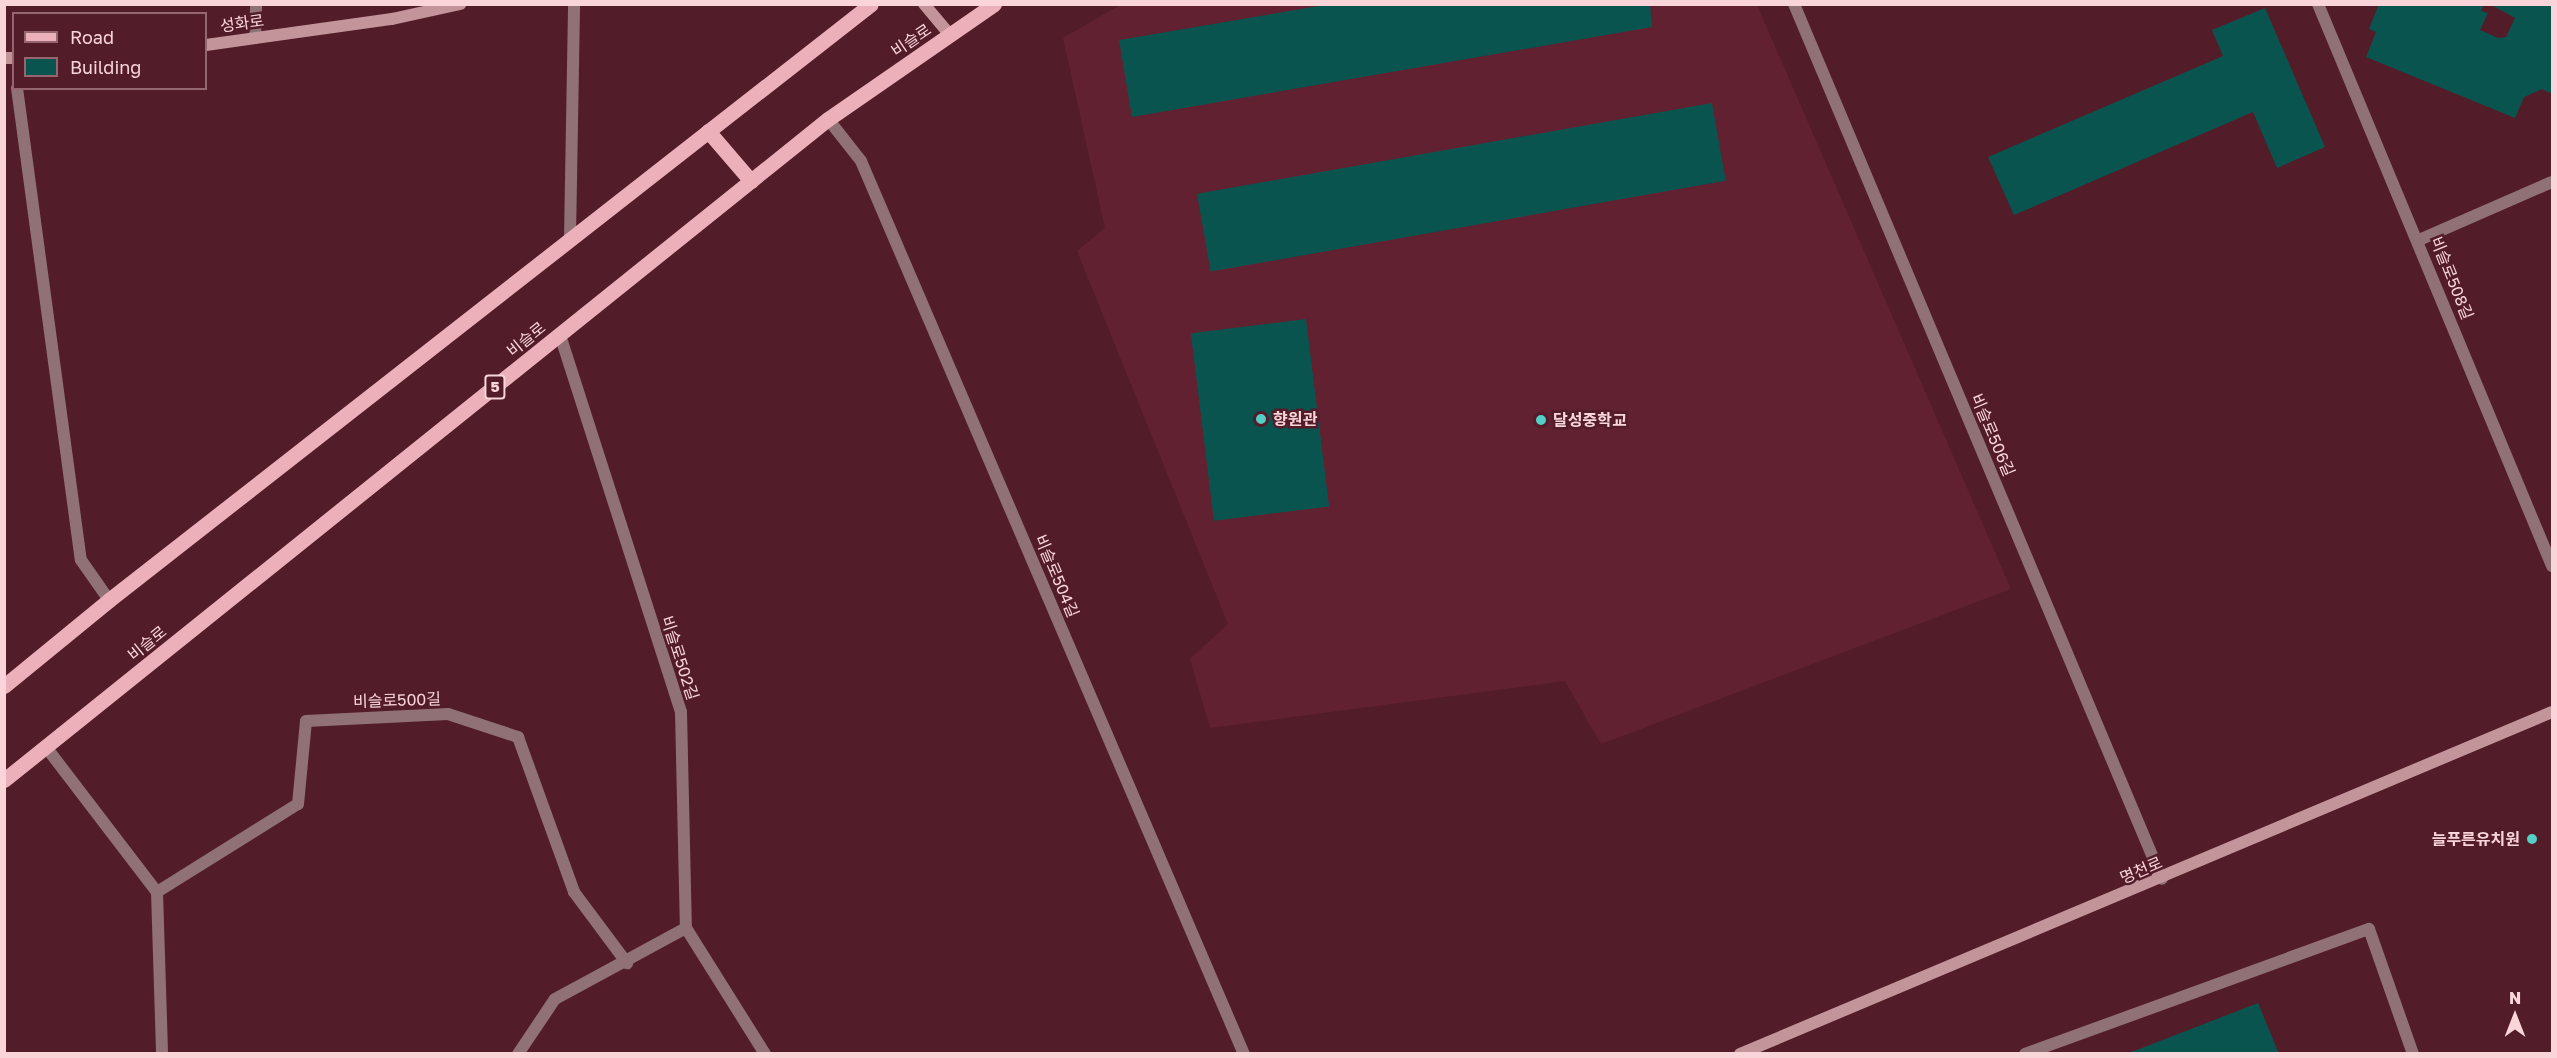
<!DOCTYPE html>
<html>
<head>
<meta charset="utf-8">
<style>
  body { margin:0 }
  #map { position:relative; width:2557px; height:1058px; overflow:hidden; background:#531c29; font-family:"Golos Text","Noto Sans KR",sans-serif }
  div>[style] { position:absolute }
  .built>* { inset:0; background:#612130 }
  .building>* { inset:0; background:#0a5450; transform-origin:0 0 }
  .street>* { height:12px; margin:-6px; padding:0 6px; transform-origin:6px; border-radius:6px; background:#8f7176 }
  .secondary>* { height:12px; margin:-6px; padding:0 6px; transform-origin:6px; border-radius:6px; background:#c3959b }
  .primary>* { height:15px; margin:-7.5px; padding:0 7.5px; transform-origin:7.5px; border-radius:7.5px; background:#ebb0b9 }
  .dots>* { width:16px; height:16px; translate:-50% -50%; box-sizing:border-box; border:3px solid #531c29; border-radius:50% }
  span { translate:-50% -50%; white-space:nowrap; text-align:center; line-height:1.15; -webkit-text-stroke:5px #531c29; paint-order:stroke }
  .shield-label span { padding:2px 4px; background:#531c29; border:2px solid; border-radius:4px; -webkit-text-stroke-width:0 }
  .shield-label { font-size:15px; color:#f9d5da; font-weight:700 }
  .street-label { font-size:16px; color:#f9d5da }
  .poi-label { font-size:16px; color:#f9d5da; font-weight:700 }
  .left { translate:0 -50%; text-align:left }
  .right { translate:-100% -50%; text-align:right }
  .frame { position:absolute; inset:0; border:6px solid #f9d5da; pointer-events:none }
  .legend { position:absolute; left:12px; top:12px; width:195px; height:78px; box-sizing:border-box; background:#531c29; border:2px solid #956670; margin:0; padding:8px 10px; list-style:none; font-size:18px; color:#f9d5da }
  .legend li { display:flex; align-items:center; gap:12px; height:30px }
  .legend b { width:30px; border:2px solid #956670 }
  .north { position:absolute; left:2485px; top:986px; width:60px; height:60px; -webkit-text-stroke:4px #531c29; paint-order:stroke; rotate:0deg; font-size:16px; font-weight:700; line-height:24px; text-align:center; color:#f9d5da }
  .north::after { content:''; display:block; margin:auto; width:21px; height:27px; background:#f9d5da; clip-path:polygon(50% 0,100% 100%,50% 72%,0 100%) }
</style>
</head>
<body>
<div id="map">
  <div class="built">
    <i style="clip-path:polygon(1122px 4px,1757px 5px,2011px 589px,1601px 744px,1565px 681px,1210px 728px,1190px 659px,1228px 624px,1077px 251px,1105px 228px,1063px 38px)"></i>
  </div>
  <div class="building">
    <i style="clip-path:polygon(1330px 4px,1650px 4px,1652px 27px,1132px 117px,1119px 40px)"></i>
    <i style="clip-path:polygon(2379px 4px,2484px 4px,2481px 11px,2488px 13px,2480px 30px,2498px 38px,2506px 37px,2515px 18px,2490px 4px,2552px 4px,2552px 94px,2542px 89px,2524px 97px,2515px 118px,2366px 57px,2376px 32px,2369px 29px)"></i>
    <i style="clip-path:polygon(2265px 8px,2325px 147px,2277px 168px,2253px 112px,2014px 215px,1988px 157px,2223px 56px,2212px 30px)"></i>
    <i style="left:1712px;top:103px;width:79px;height:523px;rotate:80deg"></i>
    <i style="left:1306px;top:319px;width:189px;height:116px;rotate:83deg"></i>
    <i style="clip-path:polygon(2258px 1003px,2279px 1054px,2129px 1054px,2129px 1053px)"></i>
  </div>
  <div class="street">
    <i style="left:1794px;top:4px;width:949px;rotate:67.19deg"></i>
    <i style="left:2318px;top:4px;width:609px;rotate:67.39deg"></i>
    <i style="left:255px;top:38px;width:34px;rotate:-88deg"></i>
    <i style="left:17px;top:88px;width:476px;rotate:82.3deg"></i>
    <i style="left:81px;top:560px;width:49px;rotate:55deg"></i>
    <i style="left:828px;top:119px;width:53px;rotate:51.8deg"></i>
    <i style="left:861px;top:161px;width:972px;rotate:66.79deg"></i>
    <i style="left:570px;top:238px;width:234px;rotate:-89deg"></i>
    <i style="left:2419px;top:240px;width:145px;rotate:-23.6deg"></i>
    <i style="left:560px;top:335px;width:396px;rotate:72.2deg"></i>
    <i style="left:681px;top:712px;width:216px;rotate:88.7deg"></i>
    <i style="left:686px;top:928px;width:149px;rotate:57.9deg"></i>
    <i style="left:46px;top:747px;width:183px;rotate:52.6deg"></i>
    <i style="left:157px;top:892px;width:162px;rotate:88.2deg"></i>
    <i style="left:157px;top:892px;width:166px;rotate:-32deg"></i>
    <i style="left:298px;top:804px;width:83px;rotate:-84.5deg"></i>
    <i style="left:306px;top:721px;width:142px;rotate:-2.8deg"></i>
    <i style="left:448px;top:714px;width:74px;rotate:18.2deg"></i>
    <i style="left:518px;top:737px;width:165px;rotate:70.1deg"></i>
    <i style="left:574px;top:892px;width:89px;rotate:53.3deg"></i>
    <i style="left:518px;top:1054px;width:66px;rotate:-56.1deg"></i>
    <i style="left:555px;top:999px;width:149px;rotate:-28.5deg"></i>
    <i style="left:2025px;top:1054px;width:366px;rotate:-20deg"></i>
    <i style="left:2369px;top:929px;width:133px;rotate:70.6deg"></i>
  </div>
  <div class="secondary">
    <i style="left:924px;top:4px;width:40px;rotate:50deg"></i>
    <i style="left:206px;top:45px;width:188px;rotate:-8deg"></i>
    <i style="left:392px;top:19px;width:70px;rotate:-12.4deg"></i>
    <i style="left:4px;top:58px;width:10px"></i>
    <i style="left:1740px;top:1054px;width:881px;rotate:-22.84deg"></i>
  </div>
  <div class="primary">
    <i style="left:708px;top:131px;width:66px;rotate:49.3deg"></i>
    <i style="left:4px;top:686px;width:136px;rotate:-39.3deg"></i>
    <i style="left:109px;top:600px;width:967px;rotate:-38.03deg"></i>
    <i style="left:4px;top:780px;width:1056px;rotate:-38.74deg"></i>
    <i style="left:828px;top:119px;width:202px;rotate:-34.7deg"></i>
  </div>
  <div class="dots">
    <i style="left:1261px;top:419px;background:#55cec5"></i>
    <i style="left:1541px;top:420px;background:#55cec5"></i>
    <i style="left:2532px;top:839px;background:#55cec5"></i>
  </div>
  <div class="shield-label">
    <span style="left:495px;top:387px">5</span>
  </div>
  <div class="street-label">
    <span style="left:242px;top:23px;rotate:-8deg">성화로</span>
    <span style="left:911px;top:40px;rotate:-34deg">비슬로</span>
    <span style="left:2452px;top:278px;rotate:68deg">비슬로508길</span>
    <span style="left:526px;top:339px;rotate:-39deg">비슬로</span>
    <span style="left:1993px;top:435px;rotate:67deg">비슬로506길</span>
    <span style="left:1057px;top:576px;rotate:67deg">비슬로504길</span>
    <span style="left:147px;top:643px;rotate:-39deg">비슬로</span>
    <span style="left:680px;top:658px;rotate:72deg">비슬로502길</span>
    <span style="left:397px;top:700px;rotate:-2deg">비슬로500길</span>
    <span style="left:2141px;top:870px;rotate:-23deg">명천로</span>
  </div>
  <div class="poi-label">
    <span class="left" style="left:1273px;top:419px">향원관</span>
    <span class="left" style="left:1553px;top:420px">달성중학교</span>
    <span class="right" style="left:2520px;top:839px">늘푸른유치원</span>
  </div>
  <div class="frame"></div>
  <ul class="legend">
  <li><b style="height:8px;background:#ebb0b9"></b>Road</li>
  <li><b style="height:16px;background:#0a5450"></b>Building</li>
  </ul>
  <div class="north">N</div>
</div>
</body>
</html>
